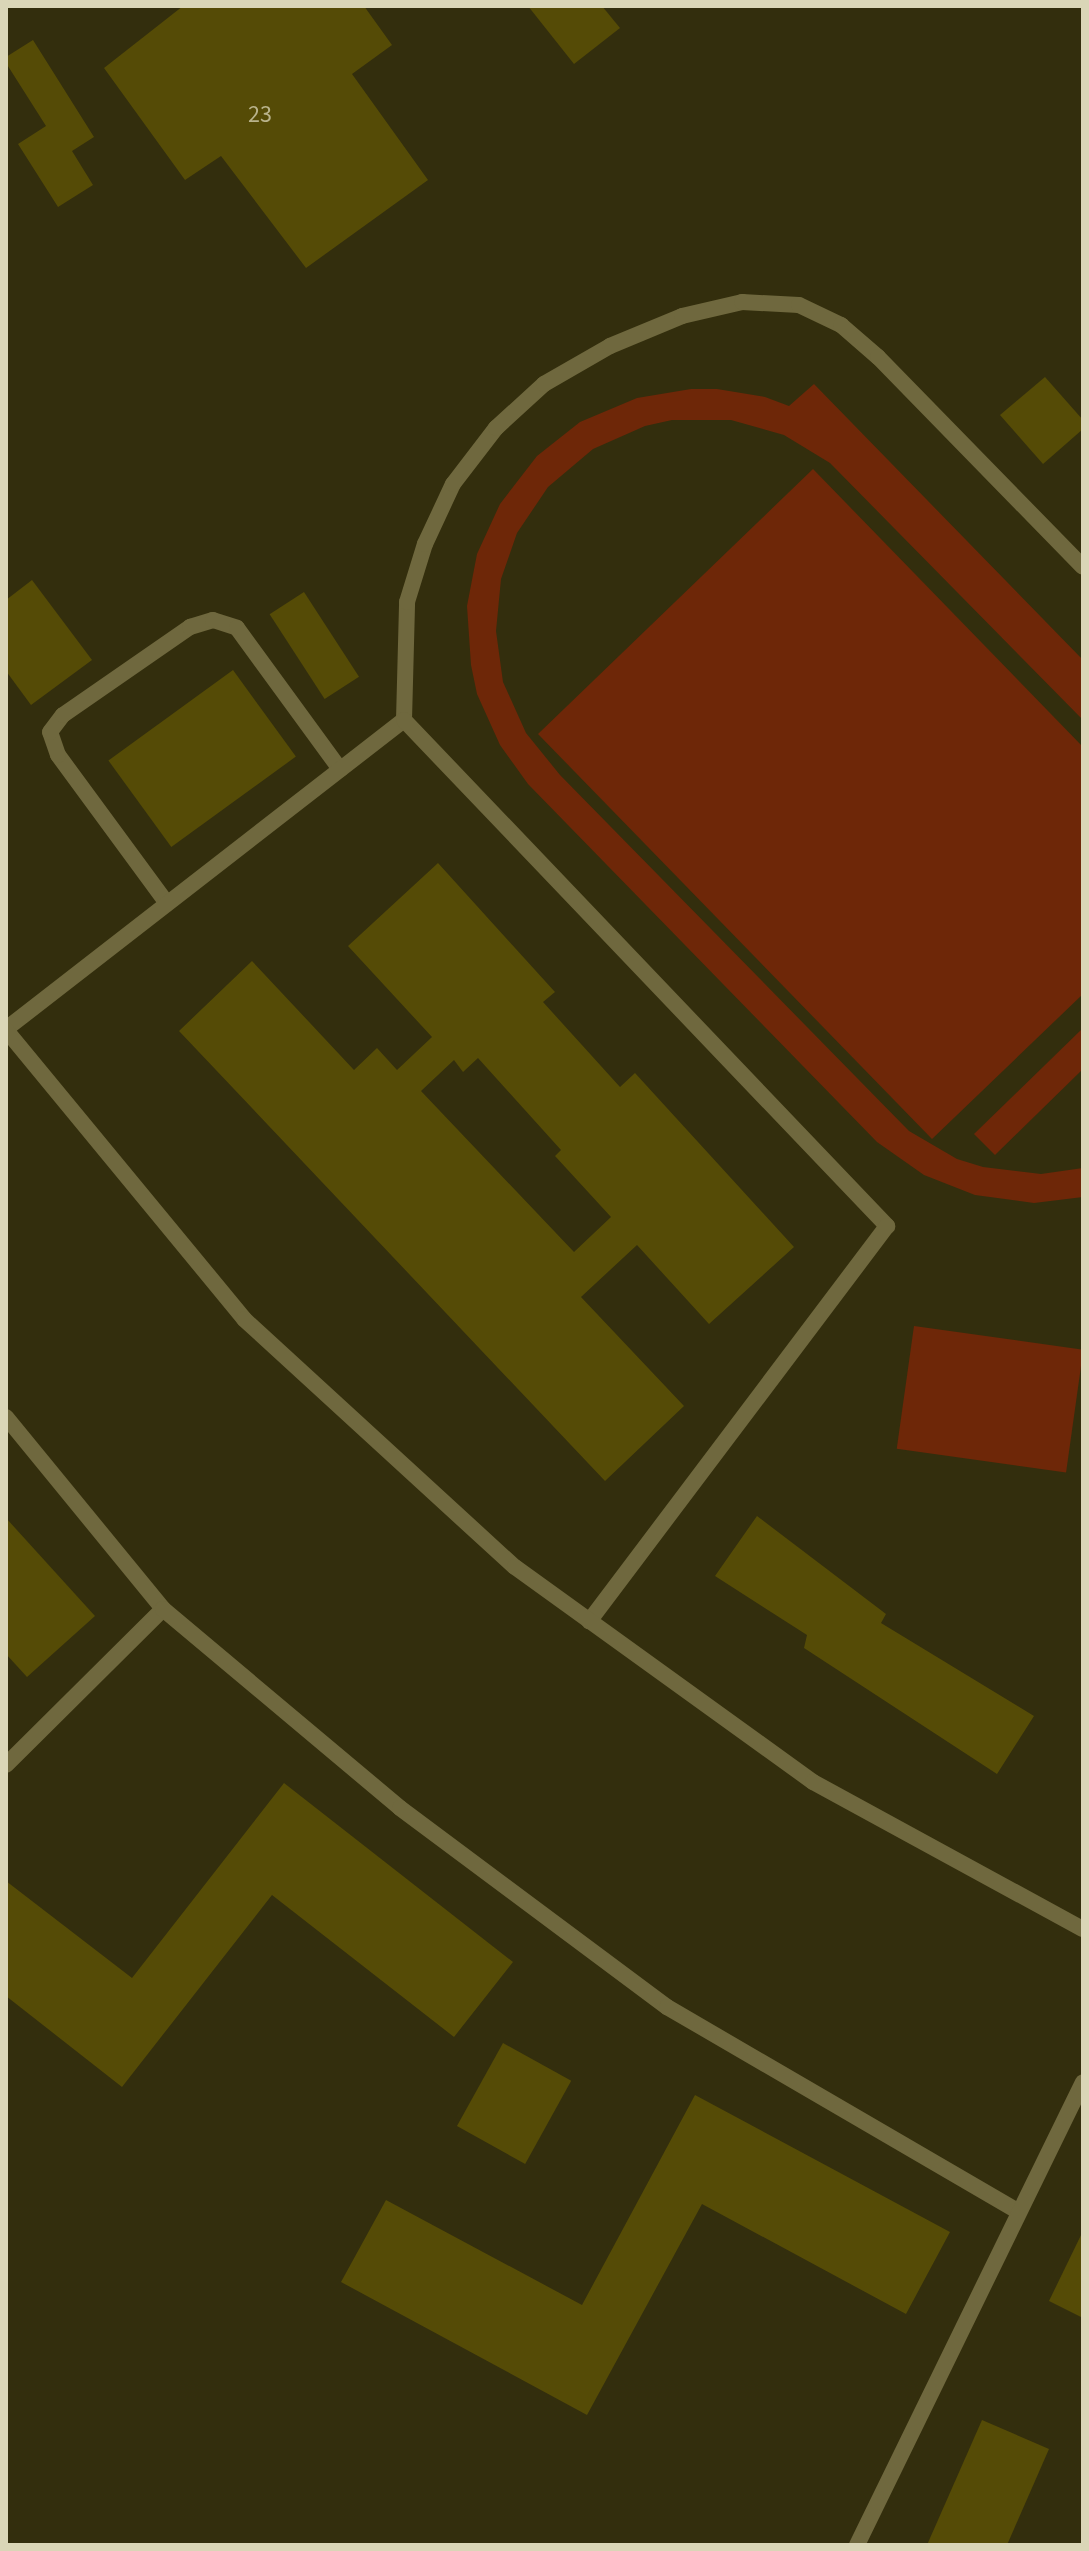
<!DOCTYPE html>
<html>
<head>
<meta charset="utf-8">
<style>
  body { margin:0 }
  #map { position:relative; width:1089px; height:2551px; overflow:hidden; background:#332e0d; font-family:"Source Sans 3",sans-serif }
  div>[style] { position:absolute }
  .green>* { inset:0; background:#6e2708; transform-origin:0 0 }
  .building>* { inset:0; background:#554b06; transform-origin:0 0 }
  .lane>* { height:16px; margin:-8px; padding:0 8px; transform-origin:8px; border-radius:8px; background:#6f683e }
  span { translate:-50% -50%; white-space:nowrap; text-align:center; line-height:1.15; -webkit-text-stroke:6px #292403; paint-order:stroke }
  .number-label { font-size:24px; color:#b9b38b }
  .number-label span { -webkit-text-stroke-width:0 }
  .frame { position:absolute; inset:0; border:8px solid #dad6b7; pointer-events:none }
</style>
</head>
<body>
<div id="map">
  <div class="green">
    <i style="clip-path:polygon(814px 384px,1083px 660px,1083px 720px,830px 463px,784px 435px,731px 420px,672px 420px,645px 426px,593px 449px,548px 487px,517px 533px,501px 579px,496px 631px,503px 682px,526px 733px,560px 775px,909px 1131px,957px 1159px,983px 1167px,1041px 1174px,1083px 1168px,1083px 1197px,1034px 1203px,975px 1195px,924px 1175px,877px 1142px,528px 784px,500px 745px,477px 694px,471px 665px,467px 606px,477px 554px,500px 504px,537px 456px,580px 422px,637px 398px,691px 389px,717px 389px,765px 397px,789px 406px)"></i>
    <i style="clip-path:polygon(813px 469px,1083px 747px,1083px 994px,932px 1139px,538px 734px)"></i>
    <i style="clip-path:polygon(1083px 1028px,1083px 1069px,995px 1155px,974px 1134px)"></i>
    <i style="left:914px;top:1326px;width:171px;height:124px;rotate:8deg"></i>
  </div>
  <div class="building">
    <i style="clip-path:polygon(183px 6px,364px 6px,392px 45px,352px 74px,428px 180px,306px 268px,221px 156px,185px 180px,104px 68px)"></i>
    <i style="clip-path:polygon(528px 6px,602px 6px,620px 28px,574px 64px)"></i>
    <i style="clip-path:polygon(33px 40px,94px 137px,72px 151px,93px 185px,58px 207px,18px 144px,46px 126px,6px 63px,6px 57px)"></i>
    <i style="clip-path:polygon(1045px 377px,1083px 420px,1083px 429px,1043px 464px,1000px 415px)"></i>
    <i style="clip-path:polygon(32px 580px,92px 660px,31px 705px,6px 671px,6px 600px)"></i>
    <i style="left:304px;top:592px;width:101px;height:41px;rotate:57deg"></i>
    <i style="left:233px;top:670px;width:107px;height:154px;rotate:54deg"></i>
    <i style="clip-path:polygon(evenodd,438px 863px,555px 992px,543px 1002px,620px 1087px,635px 1073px,794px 1247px,709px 1324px,637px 1245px,581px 1297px,684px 1406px,605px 1481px,179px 1031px,252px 961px,354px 1070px,377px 1048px,397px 1070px,432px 1037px,348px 946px,438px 863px,478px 1058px,561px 1150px,555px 1156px,611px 1217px,574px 1252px,421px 1091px,454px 1060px,463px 1072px,478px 1058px)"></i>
    <i style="clip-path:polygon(757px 1516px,886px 1614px,881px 1623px,1034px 1716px,997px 1774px,804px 1648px,807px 1635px,715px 1576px)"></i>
    <i style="clip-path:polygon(6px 1518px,95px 1616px,27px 1677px,6px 1654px)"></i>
    <i style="clip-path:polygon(284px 1783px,513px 1962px,454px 2037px,272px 1895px,122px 2087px,6px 1996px,6px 1881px,132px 1978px)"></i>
    <i style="left:503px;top:2043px;width:78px;height:95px;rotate:29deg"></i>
    <i style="clip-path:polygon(695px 2095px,950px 2232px,906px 2314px,702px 2204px,587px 2415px,341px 2282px,386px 2200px,582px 2305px)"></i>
    <i style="clip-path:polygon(1083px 2231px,1083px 2318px,1049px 2301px)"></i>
    <i style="clip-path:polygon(982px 2420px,1049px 2449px,1007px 2545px,927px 2545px)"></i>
  </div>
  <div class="lane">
    <i style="left:404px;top:720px;width:118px;rotate:-88.5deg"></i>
    <i style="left:407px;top:602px;width:61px;rotate:-72.8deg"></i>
    <i style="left:425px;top:544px;width:66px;rotate:-65deg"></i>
    <i style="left:453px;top:484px;width:71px;rotate:-52.5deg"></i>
    <i style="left:496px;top:428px;width:65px;rotate:-42.5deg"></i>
    <i style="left:544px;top:384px;width:76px;rotate:-29.9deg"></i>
    <i style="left:610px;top:346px;width:78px;rotate:-22.6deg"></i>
    <i style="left:682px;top:316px;width:62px;rotate:-13.1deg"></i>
    <i style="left:742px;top:302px;width:57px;rotate:3deg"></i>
    <i style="left:799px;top:305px;width:47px;rotate:25.5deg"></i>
    <i style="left:841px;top:325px;width:49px;rotate:40.9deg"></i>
    <i style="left:878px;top:357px;width:293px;rotate:45.7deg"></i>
    <i style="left:166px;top:902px;width:182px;rotate:-126.3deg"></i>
    <i style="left:58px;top:755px;width:24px;rotate:-109deg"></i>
    <i style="left:50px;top:732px;width:21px;rotate:-53deg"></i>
    <i style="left:63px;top:715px;width:155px;rotate:-34.7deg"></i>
    <i style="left:190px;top:627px;width:24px;rotate:-17deg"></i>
    <i style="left:213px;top:620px;width:25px;rotate:18deg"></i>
    <i style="left:237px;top:628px;width:175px;rotate:53.9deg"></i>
    <i style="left:6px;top:1029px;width:504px;rotate:-37.83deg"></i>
    <i style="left:404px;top:720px;width:700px;rotate:46.33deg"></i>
    <i style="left:887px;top:1226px;width:495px;rotate:127deg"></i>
    <i style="left:6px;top:1030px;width:374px;rotate:50.5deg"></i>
    <i style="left:244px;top:1319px;width:367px;rotate:42.5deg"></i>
    <i style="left:515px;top:1567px;width:367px;rotate:35.8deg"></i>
    <i style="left:813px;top:1782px;width:307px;rotate:28.6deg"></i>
    <i style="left:6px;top:1417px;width:248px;rotate:50.7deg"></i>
    <i style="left:163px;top:1609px;width:221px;rotate:135.2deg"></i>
    <i style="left:163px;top:1609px;width:309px;rotate:40deg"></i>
    <i style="left:400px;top:1808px;width:333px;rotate:36.7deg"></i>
    <i style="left:667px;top:2007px;width:405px;rotate:30.2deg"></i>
    <i style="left:857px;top:2545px;width:515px;rotate:-63.98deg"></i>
  </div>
  <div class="number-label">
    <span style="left:260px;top:115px">23</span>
  </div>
  <div class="frame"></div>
</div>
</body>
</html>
